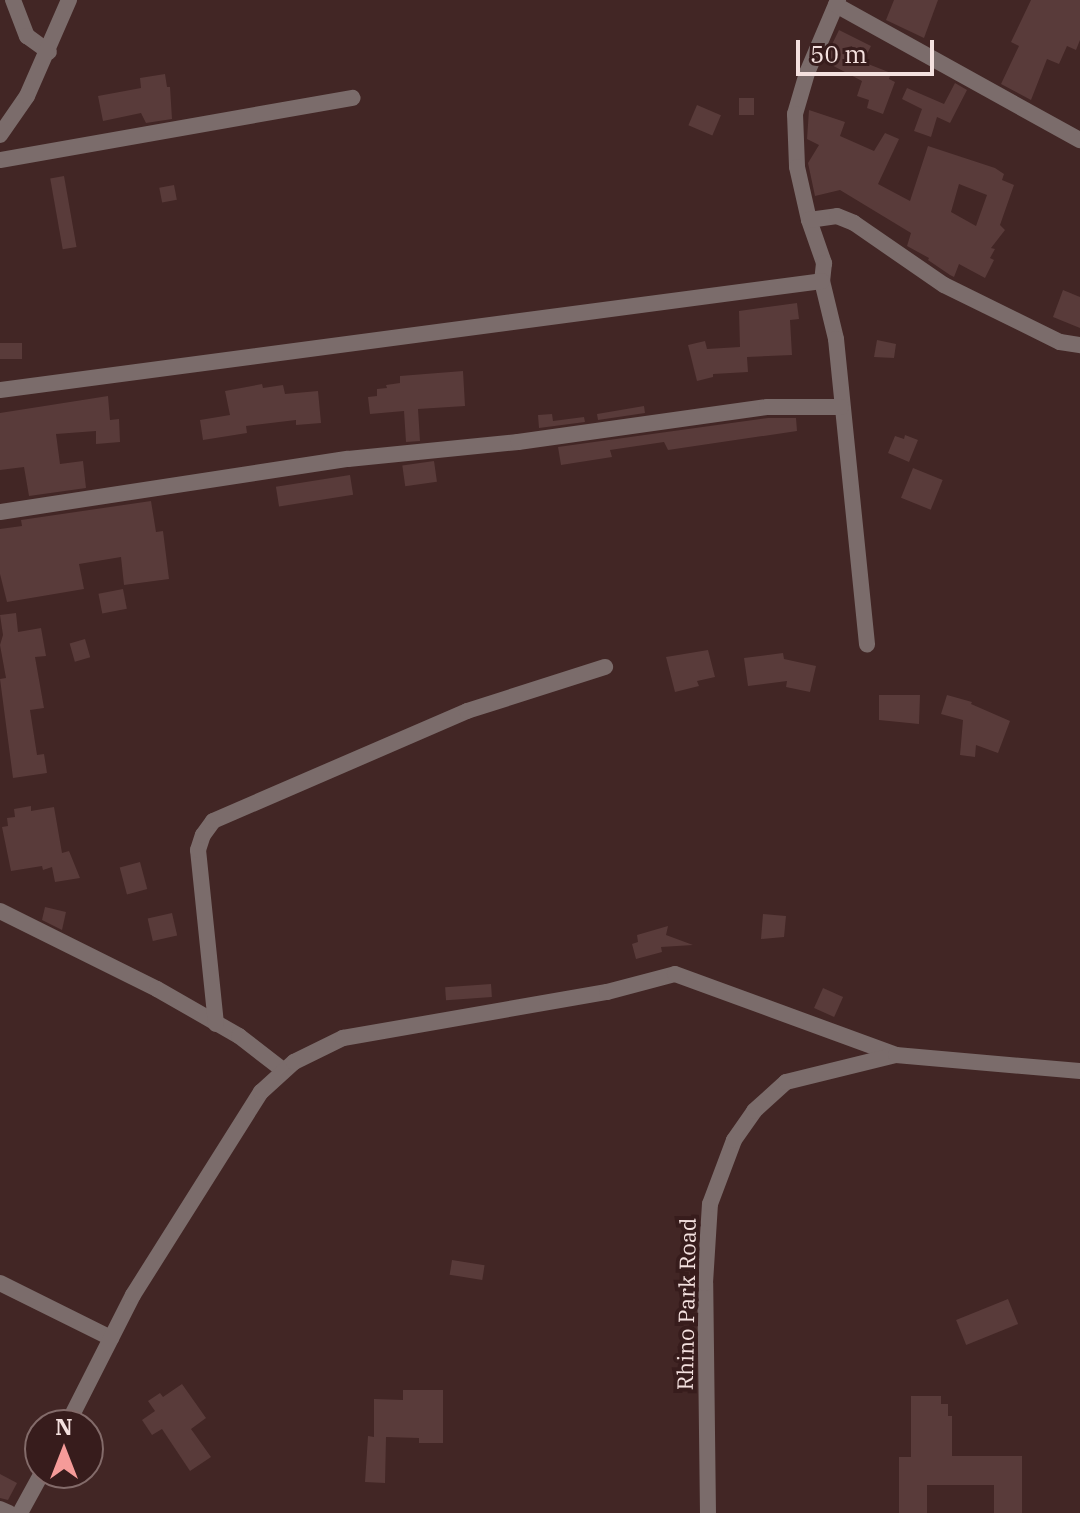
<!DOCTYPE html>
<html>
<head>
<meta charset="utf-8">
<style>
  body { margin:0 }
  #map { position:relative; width:1080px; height:1513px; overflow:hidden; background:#422625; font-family:"IBM Plex Serif",serif }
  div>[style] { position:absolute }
  .building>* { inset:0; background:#593b3a; transform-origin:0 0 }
  .minor>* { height:16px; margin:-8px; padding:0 8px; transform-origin:8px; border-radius:8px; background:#7b6c6b }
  span { translate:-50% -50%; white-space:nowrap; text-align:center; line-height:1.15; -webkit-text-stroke:8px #371c1c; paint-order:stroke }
  .street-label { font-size:22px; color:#f4e1df }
  .north { position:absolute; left:24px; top:1409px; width:80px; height:80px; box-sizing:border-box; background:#371c1c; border:2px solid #836b6a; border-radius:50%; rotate:0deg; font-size:22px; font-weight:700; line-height:32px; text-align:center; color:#f4e1df }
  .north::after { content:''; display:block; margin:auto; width:28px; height:36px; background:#f59b99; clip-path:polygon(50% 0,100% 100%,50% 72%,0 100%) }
  .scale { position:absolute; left:796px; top:40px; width:138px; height:36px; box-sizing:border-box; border:4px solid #f4e1df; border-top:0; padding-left:10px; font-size:24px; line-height:28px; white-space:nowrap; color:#f4e1df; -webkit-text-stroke:6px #371c1c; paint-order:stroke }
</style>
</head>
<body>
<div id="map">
  <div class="building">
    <i style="clip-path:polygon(894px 0,938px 0,924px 38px,886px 20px)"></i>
    <i style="clip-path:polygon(1031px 0,1080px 0,1080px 40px,1076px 50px,1067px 46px,1059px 64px,1047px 59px,1031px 100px,1001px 84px,1019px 46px,1011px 42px)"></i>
    <i style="clip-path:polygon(839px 30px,871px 46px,863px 62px,891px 73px,889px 79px,895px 82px,883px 114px,867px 108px,869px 100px,857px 96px,862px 81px,824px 61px)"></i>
    <i style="clip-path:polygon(165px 74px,167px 87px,170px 87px,172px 119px,146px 123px,141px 113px,103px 121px,98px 96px,141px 88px,140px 78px)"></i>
    <i style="clip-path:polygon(955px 83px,967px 90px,950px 123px,937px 117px,931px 137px,914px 131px,922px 109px,902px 99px,907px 88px,944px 104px)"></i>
    <i style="left:739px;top:98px;width:15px;height:17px"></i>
    <i style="left:697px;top:105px;width:26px;height:22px;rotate:23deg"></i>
    <i style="clip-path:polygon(evenodd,809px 110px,845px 122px,840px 136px,874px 151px,885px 133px,899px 139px,878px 184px,910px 201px,928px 146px,995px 168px,1004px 174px,1002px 180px,1014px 185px,1000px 225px,1005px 230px,991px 248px,995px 249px,990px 258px,994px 260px,985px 278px,959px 264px,954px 277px,950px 275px,928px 260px,929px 258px,907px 246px,911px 233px,840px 190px,815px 196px,808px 163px,819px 145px,807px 139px,809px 110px,959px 184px,987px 195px,976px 226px,951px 212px,959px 184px)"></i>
    <i style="left:64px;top:176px;width:72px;height:14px;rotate:80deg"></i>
    <i style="left:174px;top:185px;width:15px;height:15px;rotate:79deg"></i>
    <i style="clip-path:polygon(1063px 290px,1080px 297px,1080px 328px,1053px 317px)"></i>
    <i style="clip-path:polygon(797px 303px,799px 319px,790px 320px,792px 355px,747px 357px,748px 372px,713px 374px,713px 377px,697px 381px,688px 345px,705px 341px,707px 349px,740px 347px,739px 311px)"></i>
    <i style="clip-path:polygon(877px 340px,896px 344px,894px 358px,874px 357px)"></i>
    <i style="left:22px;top:343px;width:16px;height:22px;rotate:90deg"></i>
    <i style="clip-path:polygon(463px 371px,465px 406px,418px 409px,420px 441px,406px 442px,404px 411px,370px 414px,368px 397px,377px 396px,377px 389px,387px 388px,386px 385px,400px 383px,400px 376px)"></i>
    <i style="clip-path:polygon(262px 384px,263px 388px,283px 385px,285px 394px,318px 391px,321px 423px,296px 425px,296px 420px,246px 426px,247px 433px,203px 440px,200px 420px,230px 415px,225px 391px)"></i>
    <i style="clip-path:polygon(108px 396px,110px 420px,119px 419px,120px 442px,96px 444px,96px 431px,56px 434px,60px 464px,83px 461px,86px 488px,29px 496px,24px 467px,0 470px,0 413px)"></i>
    <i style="clip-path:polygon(644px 406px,645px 413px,598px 420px,597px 414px)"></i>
    <i style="clip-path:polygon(552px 414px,553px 421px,584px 417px,585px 422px,539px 428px,538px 415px)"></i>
    <i style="clip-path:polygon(768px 418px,796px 418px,797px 431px,668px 450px,664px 442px,610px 450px,612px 457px,561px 465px,558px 447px)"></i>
    <i style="clip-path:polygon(905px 435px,918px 440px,909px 462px,888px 453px,895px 436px,904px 439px)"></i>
    <i style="left:434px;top:461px;width:21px;height:32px;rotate:82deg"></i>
    <i style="left:913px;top:468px;width:32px;height:32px;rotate:22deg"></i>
    <i style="left:350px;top:475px;width:20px;height:75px;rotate:81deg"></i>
    <i style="clip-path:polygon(151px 501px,156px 532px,163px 531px,169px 579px,124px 585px,121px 557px,79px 564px,84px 589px,7px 602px,0 574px,0 529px,22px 526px,21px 520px)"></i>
    <i style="left:123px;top:589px;width:20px;height:25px;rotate:79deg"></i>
    <i style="clip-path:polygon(16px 613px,18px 632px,41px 628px,46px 656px,35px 657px,44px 708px,30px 710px,37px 755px,44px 754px,47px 773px,13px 778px,0 679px,6px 678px,0 645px,3px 635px,0 615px)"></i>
    <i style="left:85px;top:639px;width:19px;height:16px;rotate:74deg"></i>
    <i style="clip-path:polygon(708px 650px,715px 677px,697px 681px,699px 686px,675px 692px,666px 657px)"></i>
    <i style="clip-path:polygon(783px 653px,784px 659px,816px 666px,810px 692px,786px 687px,787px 681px,748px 686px,744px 658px)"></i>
    <i style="clip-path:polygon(879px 695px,920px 695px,919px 724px,879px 720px)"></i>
    <i style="clip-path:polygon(947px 695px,972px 702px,971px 704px,1010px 721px,998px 753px,976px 745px,975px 757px,960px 755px,963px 720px,941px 714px)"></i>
    <i style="clip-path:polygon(31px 806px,31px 811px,54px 807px,62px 853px,69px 851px,80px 878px,55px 882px,52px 867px,43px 870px,42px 866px,11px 871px,2px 827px,8px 826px,7px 818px,15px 817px,14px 809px)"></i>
    <i style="left:140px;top:862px;width:28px;height:21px;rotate:75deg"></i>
    <i style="clip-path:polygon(45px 907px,66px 912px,62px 930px,42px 920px)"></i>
    <i style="left:172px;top:913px;width:23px;height:25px;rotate:77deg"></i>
    <i style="clip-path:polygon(763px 914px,786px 916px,784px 937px,761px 939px)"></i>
    <i style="clip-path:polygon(668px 926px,666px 935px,693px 945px,661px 947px,662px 952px,636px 959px,632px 944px,638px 942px,637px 935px)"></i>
    <i style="left:491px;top:984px;width:13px;height:46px;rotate:86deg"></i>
    <i style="left:823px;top:988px;width:22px;height:22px;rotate:24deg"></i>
    <i style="left:452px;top:1260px;width:33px;height:15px;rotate:9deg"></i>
    <i style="left:1008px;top:1299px;width:27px;height:56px;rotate:68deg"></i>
    <i style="clip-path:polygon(182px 1384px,206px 1418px,191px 1429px,211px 1457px,190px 1471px,162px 1429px,152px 1435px,142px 1420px,155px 1411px,148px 1401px,160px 1393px,163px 1397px)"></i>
    <i style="clip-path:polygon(403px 1390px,443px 1390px,443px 1443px,419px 1443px,419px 1438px,386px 1437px,385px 1483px,365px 1482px,368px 1436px,374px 1437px,374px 1399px,403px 1400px)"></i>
    <i style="clip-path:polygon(911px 1396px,941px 1396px,941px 1404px,948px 1404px,948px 1416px,952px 1416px,952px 1456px,1022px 1456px,1022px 1513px,994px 1513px,994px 1485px,927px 1485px,927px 1513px,899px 1513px,899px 1457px,911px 1457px)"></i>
    <i style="clip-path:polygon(0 1474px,17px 1483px,8px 1500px,0 1498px)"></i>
  </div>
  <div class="minor">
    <i style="left:13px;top:0;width:39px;rotate:69deg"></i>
    <i style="left:27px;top:36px;width:27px;rotate:36deg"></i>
    <i style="left:838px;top:0;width:79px;rotate:113deg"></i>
    <i style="left:807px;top:73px;width:43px;rotate:106.3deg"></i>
    <i style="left:795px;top:114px;width:53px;rotate:87.8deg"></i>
    <i style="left:797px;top:167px;width:54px;rotate:77.2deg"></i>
    <i style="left:809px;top:220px;width:46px;rotate:70.8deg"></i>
    <i style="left:824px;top:263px;width:18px;rotate:96deg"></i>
    <i style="left:822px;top:281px;width:60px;rotate:76.4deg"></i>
    <i style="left:836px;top:339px;width:307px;rotate:84.2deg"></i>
    <i style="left:836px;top:5px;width:279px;rotate:29deg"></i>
    <i style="left:0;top:135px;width:47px;rotate:-55.3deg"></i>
    <i style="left:27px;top:96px;width:105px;rotate:-66.4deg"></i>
    <i style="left:0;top:160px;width:358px;rotate:-10deg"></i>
    <i style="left:809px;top:220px;width:28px;rotate:-8deg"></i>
    <i style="left:837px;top:216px;width:18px;rotate:22deg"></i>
    <i style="left:854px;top:223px;width:109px;rotate:34.6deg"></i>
    <i style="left:944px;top:285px;width:129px;rotate:26.2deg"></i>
    <i style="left:1060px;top:342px;width:20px;rotate:9deg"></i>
    <i style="left:0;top:390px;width:829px;rotate:-7.55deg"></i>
    <i style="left:0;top:512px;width:352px;rotate:-8.7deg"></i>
    <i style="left:348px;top:459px;width:171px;rotate:-5.7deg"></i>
    <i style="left:518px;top:442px;width:251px;rotate:-8deg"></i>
    <i style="left:767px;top:407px;width:74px"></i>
    <i style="left:0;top:911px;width:175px;rotate:26.4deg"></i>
    <i style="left:157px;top:989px;width:95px;rotate:29.8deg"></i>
    <i style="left:239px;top:1036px;width:56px;rotate:37.7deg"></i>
    <i style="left:216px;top:1024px;width:175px;rotate:-95.9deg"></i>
    <i style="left:198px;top:850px;width:16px;rotate:-72deg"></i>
    <i style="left:203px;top:835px;width:17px;rotate:-54deg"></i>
    <i style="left:213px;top:821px;width:277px;rotate:-23.4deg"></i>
    <i style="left:467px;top:711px;width:145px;rotate:-17.7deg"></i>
    <i style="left:0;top:1283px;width:124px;rotate:26.4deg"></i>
    <i style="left:67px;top:1425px;width:146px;rotate:-63.1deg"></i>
    <i style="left:133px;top:1295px;width:240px;rotate:-57.8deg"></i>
    <i style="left:261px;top:1092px;width:45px;rotate:-42.3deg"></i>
    <i style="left:294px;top:1062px;width:55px;rotate:-26.1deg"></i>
    <i style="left:343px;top:1038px;width:268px;rotate:-9.9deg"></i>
    <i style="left:607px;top:992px;width:70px;rotate:-14.8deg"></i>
    <i style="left:675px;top:974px;width:235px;rotate:20.1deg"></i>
    <i style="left:0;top:1509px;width:10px;rotate:24deg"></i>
    <i style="left:20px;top:1513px;width:46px;rotate:-61.2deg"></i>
    <i style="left:708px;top:1513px;width:230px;rotate:-90.7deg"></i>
    <i style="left:705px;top:1283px;width:79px;rotate:-86.4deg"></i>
    <i style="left:710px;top:1204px;width:68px;rotate:-69.4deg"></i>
    <i style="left:734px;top:1140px;width:35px;rotate:-55deg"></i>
    <i style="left:754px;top:1111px;width:43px;rotate:-42.2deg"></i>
    <i style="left:786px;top:1082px;width:113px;rotate:-13.8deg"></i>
    <i style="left:896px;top:1055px;width:185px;rotate:5deg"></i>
  </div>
  <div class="street-label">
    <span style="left:686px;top:1304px;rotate:-89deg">Rhino Park Road</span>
  </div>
  <div class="north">N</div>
  <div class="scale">50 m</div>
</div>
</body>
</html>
